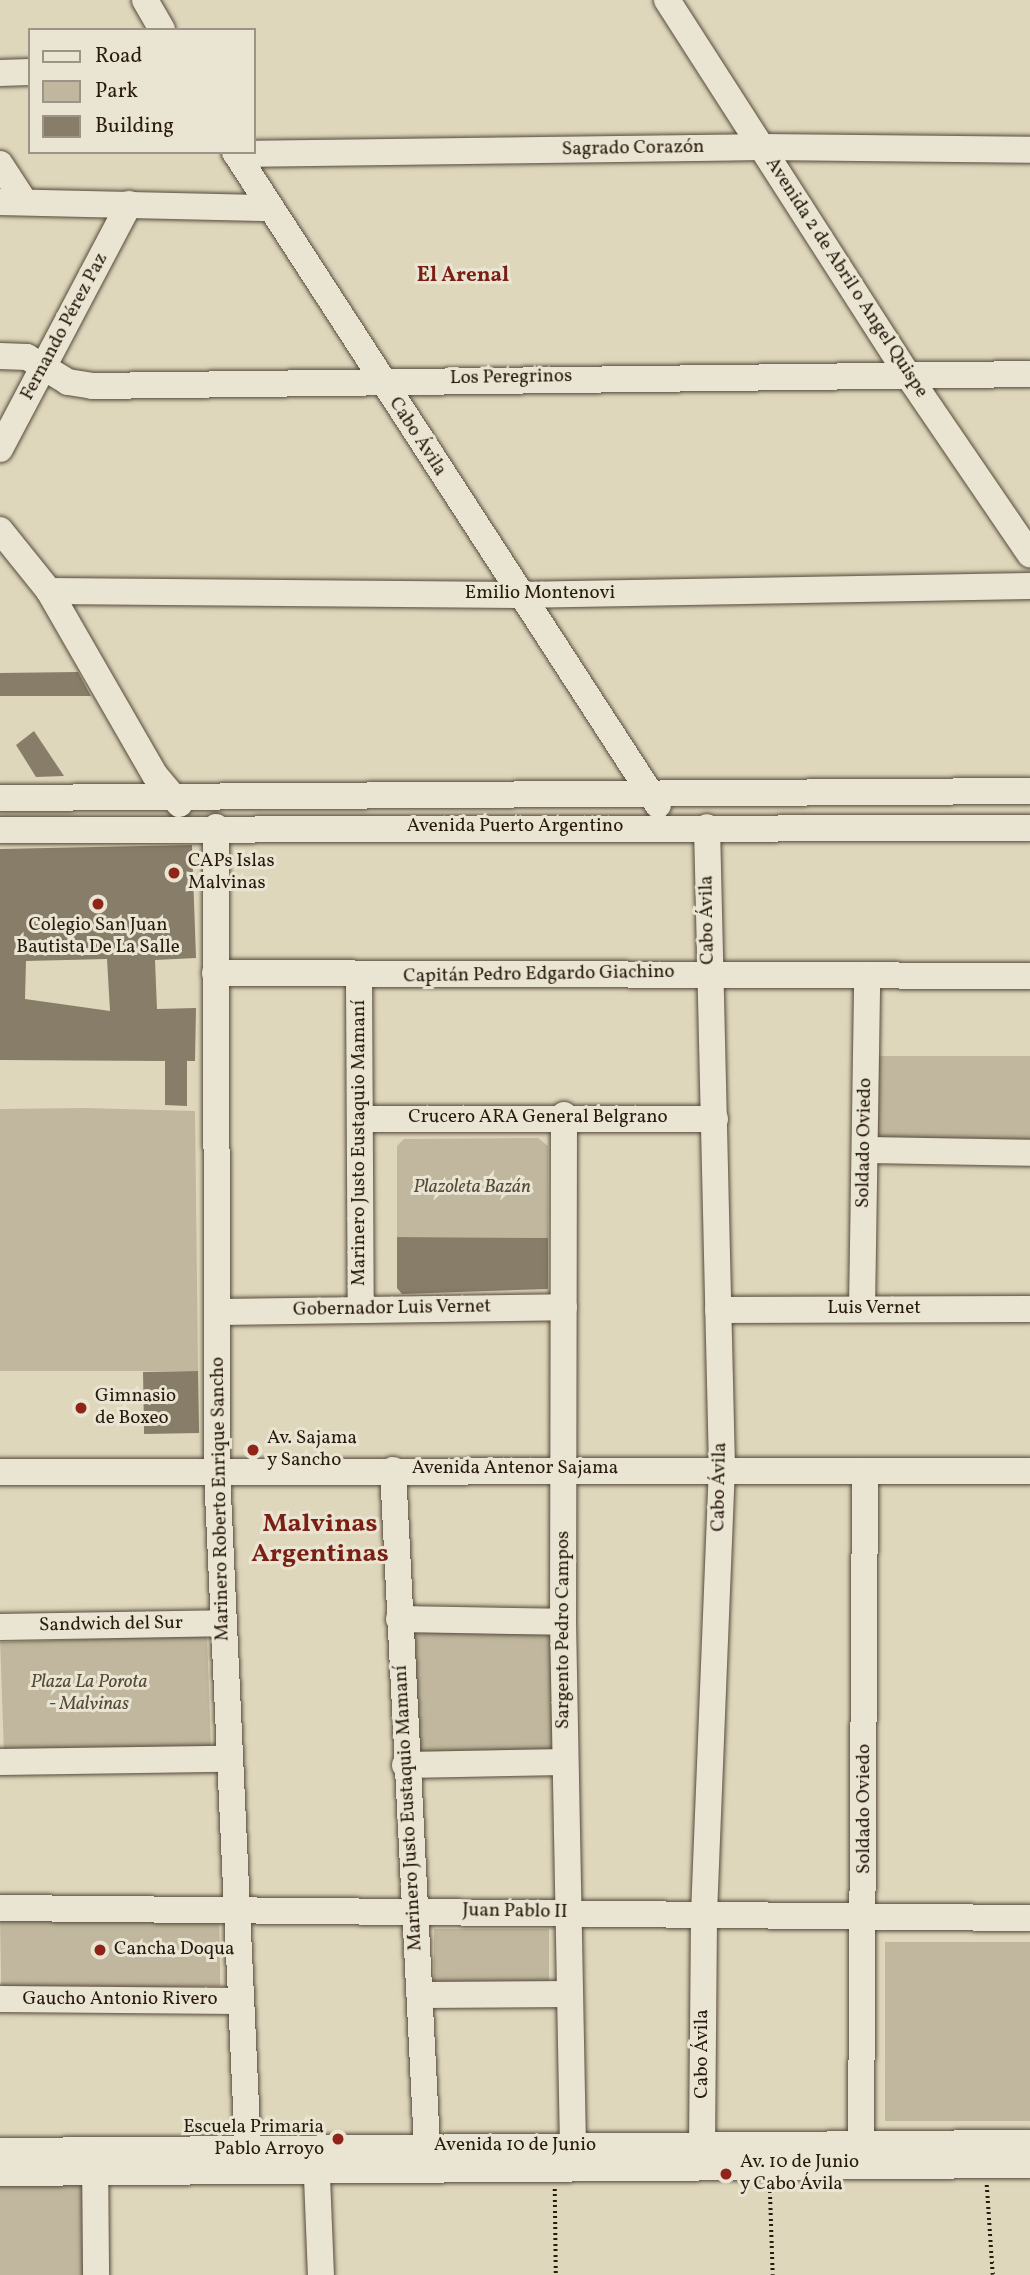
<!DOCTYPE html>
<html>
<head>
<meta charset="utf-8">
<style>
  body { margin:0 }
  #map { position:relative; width:1030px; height:2275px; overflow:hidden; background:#dfd7bc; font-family:Vollkorn,serif }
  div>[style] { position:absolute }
  .green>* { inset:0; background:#c0b79e; transform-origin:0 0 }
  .building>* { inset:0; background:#877d68; transform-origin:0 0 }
  .path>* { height:3.5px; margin-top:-1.75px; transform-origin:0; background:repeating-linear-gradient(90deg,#281b0e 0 2px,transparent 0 5.5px) }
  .roads { filter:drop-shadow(0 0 2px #564a3a) drop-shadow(0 0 2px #564a3a) }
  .minor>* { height:26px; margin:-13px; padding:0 13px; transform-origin:13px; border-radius:13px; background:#eae5d3 }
  .dots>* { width:19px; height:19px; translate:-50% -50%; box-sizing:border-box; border:4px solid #eae5d3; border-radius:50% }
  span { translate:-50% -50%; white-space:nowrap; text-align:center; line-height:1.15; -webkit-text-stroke:6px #eae5d3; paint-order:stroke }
  .street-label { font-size:19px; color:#281b0e }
  .poi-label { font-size:19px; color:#281b0e }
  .left { translate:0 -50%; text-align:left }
  .right { translate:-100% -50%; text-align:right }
  .park-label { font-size:19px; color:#564a39; font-style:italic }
  .neighbourhood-label { font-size:21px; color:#7a1f14; font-weight:700 }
  .district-label { font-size:26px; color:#7a1f14; font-weight:700 }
  .legend { position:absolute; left:28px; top:28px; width:228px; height:126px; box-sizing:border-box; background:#eae5d3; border:2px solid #9c9484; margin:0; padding:9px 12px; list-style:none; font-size:21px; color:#281b0e }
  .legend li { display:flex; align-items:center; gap:14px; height:35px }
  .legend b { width:35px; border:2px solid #9c9484 }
</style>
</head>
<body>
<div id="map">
  <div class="green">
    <i style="left:876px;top:1056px;width:154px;height:85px"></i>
    <i style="clip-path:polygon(85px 1108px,195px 1111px,198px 1371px,0 1371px,0 1109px)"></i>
    <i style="clip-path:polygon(538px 1138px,548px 1146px,548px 1238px,397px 1237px,397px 1146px,404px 1139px)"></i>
    <i style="left:553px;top:1628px;width:127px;height:144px;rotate:90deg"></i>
    <i style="left:207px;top:1635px;width:113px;height:207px;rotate:88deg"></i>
    <i style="left:219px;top:1914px;width:72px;height:219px;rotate:89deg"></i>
    <i style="left:434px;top:1929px;width:115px;height:55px"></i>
    <i style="left:885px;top:1942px;width:145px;height:179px"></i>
    <i style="left:0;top:2180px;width:87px;height:95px"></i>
  </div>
  <div class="building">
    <i style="clip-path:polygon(78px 672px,91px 696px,0 696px,0 673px)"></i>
    <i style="clip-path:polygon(34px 731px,64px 776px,36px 777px,16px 745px)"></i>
    <i style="clip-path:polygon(evenodd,192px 845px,196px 958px,155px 960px,157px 1009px,196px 1008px,195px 1061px,187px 1061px,187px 1106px,165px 1105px,165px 1061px,0 1060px,0 849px,192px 845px,107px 959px,110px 1011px,25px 999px,26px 961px,107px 959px)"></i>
    <i style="clip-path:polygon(397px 1237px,548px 1238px,548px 1289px,402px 1294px,397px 1288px)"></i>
    <i style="left:198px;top:1371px;width:62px;height:55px;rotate:89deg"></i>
  </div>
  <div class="path">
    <i style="left:987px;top:2185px;width:90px;rotate:86.2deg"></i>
    <i style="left:770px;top:2186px;width:89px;rotate:88.1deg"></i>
    <i style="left:555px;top:2189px;width:86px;rotate:89.3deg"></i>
  </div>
  <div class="roads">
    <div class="minor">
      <i style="left:145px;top:0;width:34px;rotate:60deg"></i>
      <i style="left:667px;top:0;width:441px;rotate:57.3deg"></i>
      <i style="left:905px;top:371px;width:222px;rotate:55.7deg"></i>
      <i style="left:0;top:73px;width:30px;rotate:-2deg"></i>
      <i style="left:235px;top:152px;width:778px;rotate:57.07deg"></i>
      <i style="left:236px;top:154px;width:526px;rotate:-0.76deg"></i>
      <i style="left:762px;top:147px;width:268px;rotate:0.6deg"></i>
      <i style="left:0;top:164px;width:44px;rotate:57deg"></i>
      <i style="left:0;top:202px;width:270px;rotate:1.3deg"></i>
      <i style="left:0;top:356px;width:27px;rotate:2deg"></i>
      <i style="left:27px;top:357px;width:48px;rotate:31.4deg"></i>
      <i style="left:68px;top:382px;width:24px;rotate:9deg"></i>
      <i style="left:92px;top:386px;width:938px;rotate:-0.73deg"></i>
      <i style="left:0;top:449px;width:277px;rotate:-62.2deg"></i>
      <i style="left:0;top:530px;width:78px;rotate:51.2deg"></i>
      <i style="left:49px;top:591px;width:212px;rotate:60.1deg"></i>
      <i style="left:155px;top:775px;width:38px;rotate:50deg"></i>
      <i style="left:49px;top:591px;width:469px;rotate:0.5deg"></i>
      <i style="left:518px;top:595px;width:512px;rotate:-1.01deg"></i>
      <i style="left:0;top:798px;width:1030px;rotate:-0.39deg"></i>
      <i style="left:216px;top:827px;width:645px;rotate:89.91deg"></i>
      <i style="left:217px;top:1472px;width:700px;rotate:87.38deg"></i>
      <i style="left:0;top:830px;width:1030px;rotate:-0.11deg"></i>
      <i style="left:215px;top:973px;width:815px;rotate:0.21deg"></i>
      <i style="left:359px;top:977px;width:333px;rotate:89.7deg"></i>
      <i style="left:564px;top:1115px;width:507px;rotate:90.11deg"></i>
      <i style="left:563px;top:1622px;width:524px;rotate:88.91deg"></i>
      <i style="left:360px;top:1119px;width:355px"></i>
      <i style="left:866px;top:1150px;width:164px;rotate:1deg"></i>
      <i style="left:862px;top:1309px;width:333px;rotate:-89.1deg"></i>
      <i style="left:718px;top:1310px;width:312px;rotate:-0.2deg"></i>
      <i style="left:220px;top:1312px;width:344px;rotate:-0.8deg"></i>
      <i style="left:393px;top:1470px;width:677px;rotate:87.12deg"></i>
      <i style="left:0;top:1472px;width:1030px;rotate:-0.06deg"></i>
      <i style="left:399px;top:1619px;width:164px;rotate:1deg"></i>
      <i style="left:0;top:1627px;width:221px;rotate:-1deg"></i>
      <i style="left:0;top:1762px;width:226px;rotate:-0.8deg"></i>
      <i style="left:405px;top:1765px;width:159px;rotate:-1.1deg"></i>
      <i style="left:0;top:1908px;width:1030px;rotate:0.56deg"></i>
      <i style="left:420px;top:1995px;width:150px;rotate:-0.4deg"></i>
      <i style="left:0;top:1999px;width:240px;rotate:0.5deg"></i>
      <i style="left:861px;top:2146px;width:675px;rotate:-89.66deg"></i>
      <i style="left:702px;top:2147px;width:233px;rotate:-89.5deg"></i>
      <i style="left:704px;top:1914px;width:446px;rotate:-87.7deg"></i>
      <i style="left:722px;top:1468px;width:641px;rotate:-91.34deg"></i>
      <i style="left:0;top:2151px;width:1030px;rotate:-0.45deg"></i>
      <i style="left:316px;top:2152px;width:123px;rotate:87.7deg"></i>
      <i style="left:95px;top:2154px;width:121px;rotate:89.5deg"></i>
      <i style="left:0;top:2173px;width:1030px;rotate:-0.45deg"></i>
    </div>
  </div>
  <div class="dots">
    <i style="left:174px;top:873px;background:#8f2418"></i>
    <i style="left:98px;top:904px;background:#8f2418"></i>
    <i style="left:81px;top:1408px;background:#8f2418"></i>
    <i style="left:253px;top:1450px;background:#8f2418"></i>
    <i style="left:100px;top:1950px;background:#8f2418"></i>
    <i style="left:338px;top:2139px;background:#8f2418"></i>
    <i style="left:726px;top:2174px;background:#8f2418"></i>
  </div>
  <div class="street-label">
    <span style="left:633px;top:149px;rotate:-1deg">Sagrado Corazón</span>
    <span style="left:846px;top:278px;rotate:57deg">Avenida 2 de Abril o Angel Quispe</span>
    <span style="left:65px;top:327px;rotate:-62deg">Fernando Pérez Paz</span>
    <span style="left:511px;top:378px;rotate:-1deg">Los Peregrinos</span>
    <span style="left:417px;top:437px;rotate:57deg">Cabo Ávila</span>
    <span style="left:540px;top:594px">Emilio Montenovi</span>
    <span style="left:515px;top:827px">Avenida Puerto Argentino</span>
    <span style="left:708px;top:920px;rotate:-91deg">Cabo Ávila</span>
    <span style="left:539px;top:975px;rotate:-1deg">Capitán Pedro Edgardo Giachino</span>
    <span style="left:538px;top:1118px">Crucero ARA General Belgrano</span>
    <span style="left:360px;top:1143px;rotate:-90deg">Marinero Justo Eustaquio Mamaní</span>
    <span style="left:865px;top:1143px;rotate:-89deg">Soldado Oviedo</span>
    <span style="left:392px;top:1309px;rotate:-1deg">Gobernador Luis Vernet</span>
    <span style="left:874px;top:1309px">Luis Vernet</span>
    <span style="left:515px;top:1469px">Avenida Antenor Sajama</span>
    <span style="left:720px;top:1487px;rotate:-89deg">Cabo Ávila</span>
    <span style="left:221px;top:1499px;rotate:-91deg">Marinero Roberto Enrique Sancho</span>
    <span style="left:111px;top:1625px;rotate:-1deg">Sandwich del Sur</span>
    <span style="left:564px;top:1630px;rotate:-90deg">Sargento Pedro Campos</span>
    <span style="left:409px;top:1808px;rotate:-93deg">Marinero Justo Eustaquio Mamaní</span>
    <span style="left:865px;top:1809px;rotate:-90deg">Soldado Oviedo</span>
    <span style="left:515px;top:1912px;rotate:1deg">Juan Pablo II</span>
    <span style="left:120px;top:2000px">Gaucho Antonio Rivero</span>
    <span style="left:703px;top:2054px;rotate:-90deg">Cabo Ávila</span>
    <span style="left:515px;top:2146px">Avenida 10 de Junio</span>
  </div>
  <div class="poi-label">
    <span class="left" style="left:188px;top:873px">CAPs Islas<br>Malvinas</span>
    <span style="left:98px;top:937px">Colegio San Juan<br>Bautista De La Salle</span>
    <span class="left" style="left:95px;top:1408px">Gimnasio<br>de Boxeo</span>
    <span class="left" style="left:267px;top:1450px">Av. Sajama<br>y Sancho</span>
    <span class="left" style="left:114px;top:1950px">Cancha Doqua</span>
    <span class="right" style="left:324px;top:2139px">Escuela Primaria<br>Pablo Arroyo</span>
    <span class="left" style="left:740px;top:2174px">Av. 10 de Junio<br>y Cabo Ávila</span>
  </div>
  <div class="park-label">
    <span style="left:472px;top:1188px">Plazoleta Bazán</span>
    <span style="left:89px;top:1694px">Plaza La Porota<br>- Malvinas</span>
  </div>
  <div class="neighbourhood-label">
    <span style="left:463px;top:276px">El Arenal</span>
  </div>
  <div class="district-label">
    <span style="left:320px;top:1540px">Malvinas<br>Argentinas</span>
  </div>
  <ul class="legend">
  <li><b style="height:9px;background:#eae5d3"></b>Road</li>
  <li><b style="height:19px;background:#c0b79e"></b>Park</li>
  <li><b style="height:19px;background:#877d68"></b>Building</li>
  </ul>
</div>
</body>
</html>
